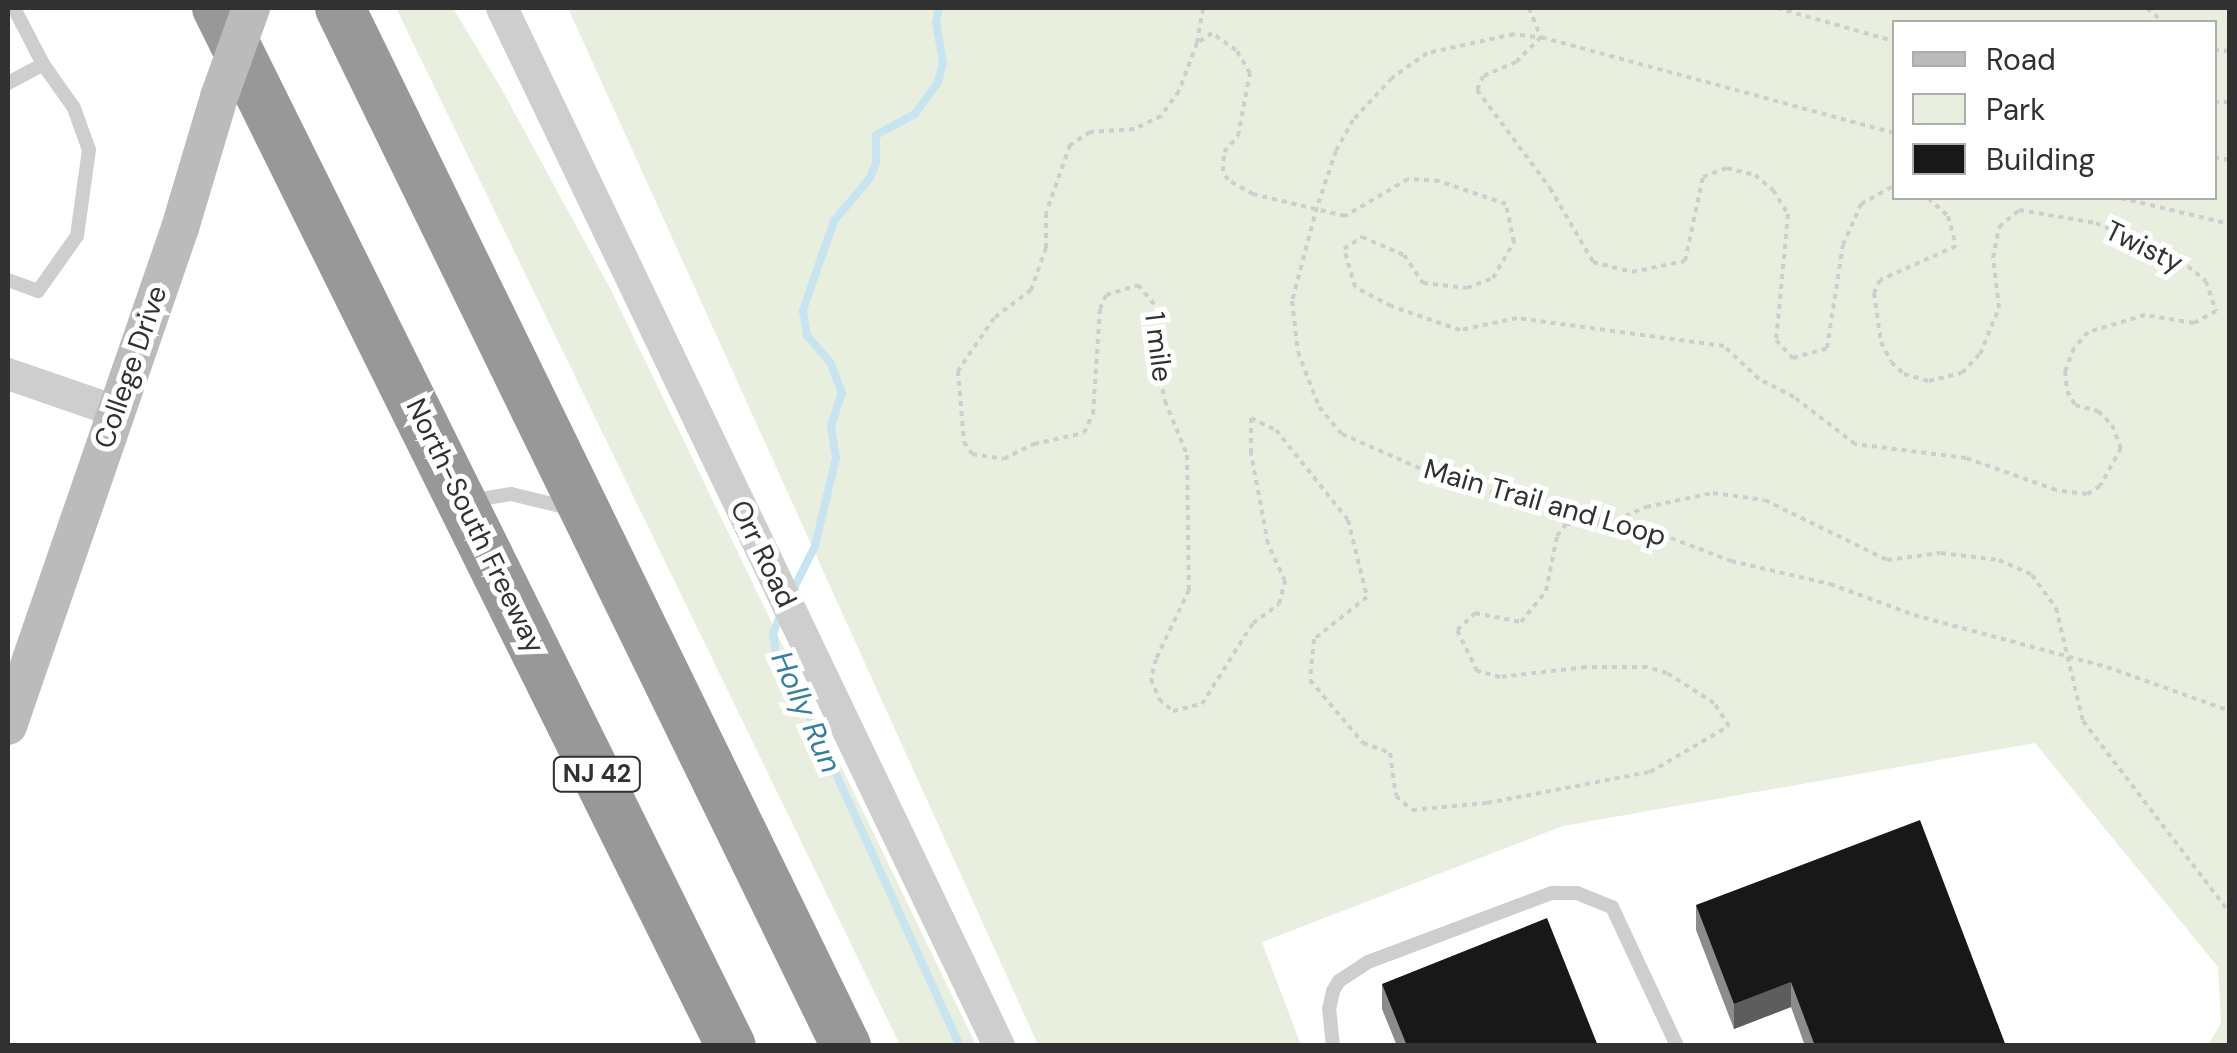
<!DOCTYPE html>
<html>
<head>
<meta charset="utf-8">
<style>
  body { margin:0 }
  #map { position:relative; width:2237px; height:1053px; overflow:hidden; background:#fff; font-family:"DM Sans",sans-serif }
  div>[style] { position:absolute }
  .green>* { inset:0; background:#e8efde }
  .stream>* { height:8px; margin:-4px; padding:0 4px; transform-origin:4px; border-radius:4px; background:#c8e4f0 }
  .path>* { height:4px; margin-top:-2px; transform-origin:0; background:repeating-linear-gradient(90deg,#cecece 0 5px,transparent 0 10px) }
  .service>* { height:14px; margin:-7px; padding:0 7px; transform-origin:7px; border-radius:7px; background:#cecece }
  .tertiary>* { height:32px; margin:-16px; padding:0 16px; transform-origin:16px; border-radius:16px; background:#cecece }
  .secondary>* { height:38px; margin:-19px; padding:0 19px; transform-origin:19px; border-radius:19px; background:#bbb }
  .motorway>* { height:50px; margin:-25px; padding:0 25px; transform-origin:25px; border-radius:25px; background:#989898 }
  .secondary-bridge>* { height:38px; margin:-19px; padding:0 19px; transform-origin:19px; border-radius:19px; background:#bbb }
  .wall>* { inset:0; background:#8c8c8c }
  .shaded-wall>* { inset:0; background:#5d5d5d }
  .building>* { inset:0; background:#181818 }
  span { translate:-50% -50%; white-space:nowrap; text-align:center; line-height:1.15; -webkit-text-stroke:10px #fff; paint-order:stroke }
  .shield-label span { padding:2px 8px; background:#fff; border:2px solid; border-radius:8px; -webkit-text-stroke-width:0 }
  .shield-label { font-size:25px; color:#313131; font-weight:700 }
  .street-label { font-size:28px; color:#313131 }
  .water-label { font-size:30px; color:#357e9c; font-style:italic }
  .frame { position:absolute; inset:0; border:10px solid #313131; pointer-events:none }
  .legend { position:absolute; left:1892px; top:20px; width:325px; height:180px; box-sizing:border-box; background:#fff; border:2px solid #adadad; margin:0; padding:12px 18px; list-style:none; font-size:30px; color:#313131 }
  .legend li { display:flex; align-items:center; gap:20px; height:50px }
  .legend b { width:50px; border:2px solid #adadad }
</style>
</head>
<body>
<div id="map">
  <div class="green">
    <i style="clip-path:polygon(396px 8px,453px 8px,501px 88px,610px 288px,976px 1045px,900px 1045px)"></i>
    <i style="clip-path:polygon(evenodd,568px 8px,2229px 8px,2229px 1045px,2208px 1045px,2221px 1023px,2218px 967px,2035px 743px,1563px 826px,1262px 942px,1301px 1045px,1038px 1045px,568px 8px,1894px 22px,2214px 22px,2214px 198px,1894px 198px,1894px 22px)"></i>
  </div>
  <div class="stream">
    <i style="left:793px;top:590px;width:49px;rotate:-63.4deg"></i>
    <i style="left:815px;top:546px;width:90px;rotate:-76.6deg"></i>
    <i style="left:836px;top:458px;width:32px;rotate:-99deg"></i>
    <i style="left:831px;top:426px;width:35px;rotate:-72deg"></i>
    <i style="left:842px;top:393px;width:33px;rotate:-111deg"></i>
    <i style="left:830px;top:362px;width:35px;rotate:-131deg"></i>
    <i style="left:807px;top:336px;width:26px;rotate:-99deg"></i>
    <i style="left:803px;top:310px;width:94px;rotate:-70.8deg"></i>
    <i style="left:834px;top:221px;width:56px;rotate:-50.1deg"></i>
    <i style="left:870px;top:178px;width:16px;rotate:-68deg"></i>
    <i style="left:876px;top:163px;width:28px;rotate:-90deg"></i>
    <i style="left:876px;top:135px;width:44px;rotate:-28.3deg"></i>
    <i style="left:915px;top:114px;width:39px;rotate:-54deg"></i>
    <i style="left:938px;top:82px;width:20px;rotate:-75deg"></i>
    <i style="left:943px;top:63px;width:42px;rotate:-99.7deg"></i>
    <i style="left:936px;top:22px;width:14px;rotate:-78deg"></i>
    <i style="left:780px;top:616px;width:19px;rotate:111deg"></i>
    <i style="left:773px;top:634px;width:20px;rotate:81deg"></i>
    <i style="left:776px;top:654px;width:60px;rotate:60.9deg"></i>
    <i style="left:805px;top:706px;width:374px;rotate:65.5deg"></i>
  </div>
  <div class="path">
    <i style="left:1529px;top:8px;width:31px;rotate:68deg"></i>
    <i style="left:1541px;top:37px;width:35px;rotate:135deg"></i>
    <i style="left:1516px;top:62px;width:36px;rotate:157deg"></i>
    <i style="left:1483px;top:76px;width:15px;rotate:113deg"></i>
    <i style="left:1477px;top:90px;width:122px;rotate:53.3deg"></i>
    <i style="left:1550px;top:188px;width:86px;rotate:59.8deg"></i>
    <i style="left:1593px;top:262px;width:40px;rotate:14.4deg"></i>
    <i style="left:1632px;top:272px;width:54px;rotate:-11.7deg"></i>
    <i style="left:1685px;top:261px;width:86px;rotate:-77.9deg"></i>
    <i style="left:1703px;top:177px;width:26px;rotate:-21deg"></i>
    <i style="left:1727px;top:168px;width:29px;rotate:14deg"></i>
    <i style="left:1755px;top:175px;width:23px;rotate:40deg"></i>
    <i style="left:1773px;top:190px;width:28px;rotate:58deg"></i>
    <i style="left:1788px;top:214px;width:127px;rotate:95.4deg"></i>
    <i style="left:1776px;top:340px;width:25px;rotate:47deg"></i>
    <i style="left:1793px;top:358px;width:35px;rotate:-16deg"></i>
    <i style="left:1827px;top:348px;width:104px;rotate:-81.2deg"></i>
    <i style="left:1843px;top:245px;width:45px;rotate:-66.3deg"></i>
    <i style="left:1861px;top:204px;width:38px;rotate:-29deg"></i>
    <i style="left:1777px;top:8px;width:122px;rotate:15.8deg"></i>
    <i style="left:1915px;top:8px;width:8px"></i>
    <i style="left:2147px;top:8px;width:21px;rotate:41deg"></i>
    <i style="left:1197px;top:43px;width:36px;rotate:-80deg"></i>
    <i style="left:2214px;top:50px;width:16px;rotate:4deg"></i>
    <i style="left:2214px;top:102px;width:16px"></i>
    <i style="left:1894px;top:133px;width:362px;rotate:-164.8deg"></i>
    <i style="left:1545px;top:38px;width:31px;rotate:-173deg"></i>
    <i style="left:1514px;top:34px;width:89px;rotate:167.7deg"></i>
    <i style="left:1427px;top:53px;width:43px;rotate:144.5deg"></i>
    <i style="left:1392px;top:78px;width:57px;rotate:132.9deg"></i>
    <i style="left:1353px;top:120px;width:35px;rotate:119deg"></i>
    <i style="left:1336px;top:151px;width:59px;rotate:108.7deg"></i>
    <i style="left:1317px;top:207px;width:97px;rotate:104.9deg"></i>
    <i style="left:1292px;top:301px;width:51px;rotate:83.3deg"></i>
    <i style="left:1298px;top:352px;width:59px;rotate:69.1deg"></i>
    <i style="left:1319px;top:407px;width:35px;rotate:50deg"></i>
    <i style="left:1342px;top:434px;width:119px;rotate:23.8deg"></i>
    <i style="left:1451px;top:482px;width:227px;rotate:14.3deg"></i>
    <i style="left:1671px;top:538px;width:64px;rotate:21deg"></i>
    <i style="left:1731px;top:561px;width:102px;rotate:13.1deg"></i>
    <i style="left:1830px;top:584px;width:90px;rotate:20.3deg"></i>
    <i style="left:1914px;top:615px;width:200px;rotate:15.1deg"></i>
    <i style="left:2107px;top:667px;width:131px;rotate:19.7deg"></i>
    <i style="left:2214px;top:157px;width:16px;rotate:11deg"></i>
    <i style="left:1928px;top:198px;width:27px;rotate:42deg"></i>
    <i style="left:1948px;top:216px;width:31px;rotate:75deg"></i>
    <i style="left:1956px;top:246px;width:83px;rotate:155.9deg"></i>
    <i style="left:1880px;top:280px;width:14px;rotate:115deg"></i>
    <i style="left:1874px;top:293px;width:49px;rotate:81.9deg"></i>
    <i style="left:1881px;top:342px;width:22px;rotate:63deg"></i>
    <i style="left:1891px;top:362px;width:18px;rotate:43deg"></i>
    <i style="left:1904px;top:374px;width:26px;rotate:16deg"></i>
    <i style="left:1929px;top:381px;width:34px;rotate:-14deg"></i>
    <i style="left:1962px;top:373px;width:26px;rotate:-47deg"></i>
    <i style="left:1980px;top:354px;width:50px;rotate:-67.6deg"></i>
    <i style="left:1999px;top:308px;width:50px;rotate:-96.8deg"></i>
    <i style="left:1993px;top:258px;width:32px;rotate:-79deg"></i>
    <i style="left:1999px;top:227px;width:26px;rotate:-40deg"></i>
    <i style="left:2019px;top:210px;width:78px;rotate:9.6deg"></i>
    <i style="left:2096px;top:223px;width:92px;rotate:23.8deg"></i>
    <i style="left:2180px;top:260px;width:33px;rotate:39deg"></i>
    <i style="left:2206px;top:281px;width:32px;rotate:72deg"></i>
    <i style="left:2216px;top:311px;width:25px;rotate:151deg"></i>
    <i style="left:2194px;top:323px;width:50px;rotate:-170.7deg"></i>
    <i style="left:2145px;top:315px;width:59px;rotate:163.4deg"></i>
    <i style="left:2088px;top:332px;width:21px;rotate:131deg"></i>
    <i style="left:2074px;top:348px;width:25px;rotate:111deg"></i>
    <i style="left:2065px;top:371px;width:20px;rotate:84deg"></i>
    <i style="left:2067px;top:391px;width:16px;rotate:60deg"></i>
    <i style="left:2075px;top:405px;width:24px;rotate:15deg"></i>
    <i style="left:2098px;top:411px;width:20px;rotate:45deg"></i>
    <i style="left:2112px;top:425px;width:25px;rotate:69deg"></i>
    <i style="left:2121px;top:448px;width:43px;rotate:118.9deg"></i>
    <i style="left:2100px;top:486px;width:15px;rotate:148deg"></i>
    <i style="left:2087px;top:494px;width:31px;rotate:-173deg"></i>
    <i style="left:2056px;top:490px;width:96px;rotate:-160.4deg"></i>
    <i style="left:1966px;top:458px;width:112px;rotate:-172.8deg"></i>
    <i style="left:1855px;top:444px;width:77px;rotate:-142.4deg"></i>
    <i style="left:1794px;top:397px;width:39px;rotate:-153deg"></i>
    <i style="left:1759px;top:379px;width:48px;rotate:-136.7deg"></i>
    <i style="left:1724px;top:346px;width:209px;rotate:-172.3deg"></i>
    <i style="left:1517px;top:318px;width:58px;rotate:168.1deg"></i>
    <i style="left:1460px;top:330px;width:73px;rotate:-160.8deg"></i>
    <i style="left:1391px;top:306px;width:41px;rotate:-152.2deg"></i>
    <i style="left:1355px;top:287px;width:40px;rotate:-106deg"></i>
    <i style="left:1344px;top:249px;width:22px;rotate:-34deg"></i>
    <i style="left:1362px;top:237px;width:46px;rotate:23.2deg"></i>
    <i style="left:1404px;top:255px;width:34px;rotate:56deg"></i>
    <i style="left:1423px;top:283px;width:44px;rotate:6.5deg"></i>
    <i style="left:1467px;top:288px;width:28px;rotate:-21deg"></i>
    <i style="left:1493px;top:278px;width:42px;rotate:-59.7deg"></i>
    <i style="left:1514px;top:242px;width:39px;rotate:-102deg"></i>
    <i style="left:1506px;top:204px;width:71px;rotate:-161.1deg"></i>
    <i style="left:1439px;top:181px;width:31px;rotate:-176deg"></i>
    <i style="left:1408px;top:179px;width:73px;rotate:149.6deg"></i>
    <i style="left:1345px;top:216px;width:95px;rotate:-166.6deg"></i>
    <i style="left:1253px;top:194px;width:29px;rotate:-151deg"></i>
    <i style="left:1228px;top:180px;width:10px;rotate:-119deg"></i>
    <i style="left:1223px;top:171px;width:19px;rotate:-87deg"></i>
    <i style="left:1224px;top:152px;width:21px;rotate:-49deg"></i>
    <i style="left:1238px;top:136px;width:64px;rotate:-79.2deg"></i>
    <i style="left:1250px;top:73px;width:27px;rotate:-121deg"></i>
    <i style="left:1236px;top:50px;width:29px;rotate:-145deg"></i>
    <i style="left:1212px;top:33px;width:18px;rotate:146deg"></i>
    <i style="left:1197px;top:43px;width:51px;rotate:110.6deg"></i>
    <i style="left:1179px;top:91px;width:31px;rotate:126deg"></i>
    <i style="left:1161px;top:116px;width:30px;rotate:154deg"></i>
    <i style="left:1134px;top:129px;width:44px;rotate:176.1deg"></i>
    <i style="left:1090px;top:132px;width:24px;rotate:147deg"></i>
    <i style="left:1070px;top:145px;width:72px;rotate:109.4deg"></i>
    <i style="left:1046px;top:213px;width:35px;rotate:90deg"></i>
    <i style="left:1046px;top:248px;width:45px;rotate:109.7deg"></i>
    <i style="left:1031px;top:290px;width:46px;rotate:142.9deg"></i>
    <i style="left:994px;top:318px;width:64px;rotate:124.2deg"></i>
    <i style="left:958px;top:371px;width:71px;rotate:85.2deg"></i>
    <i style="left:964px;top:442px;width:14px;rotate:56deg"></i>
    <i style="left:972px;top:454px;width:32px;rotate:9deg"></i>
    <i style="left:1004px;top:459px;width:34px;rotate:-27deg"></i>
    <i style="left:1034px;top:444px;width:51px;rotate:-12.4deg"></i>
    <i style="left:1084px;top:433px;width:21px;rotate:-65deg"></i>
    <i style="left:1093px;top:414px;width:105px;rotate:-86.2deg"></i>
    <i style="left:1100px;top:309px;width:15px;rotate:-67deg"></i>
    <i style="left:1106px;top:295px;width:34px;rotate:-17deg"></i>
    <i style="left:1138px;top:285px;width:30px;rotate:50deg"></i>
    <i style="left:1157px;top:308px;width:52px;rotate:91.1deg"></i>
    <i style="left:1156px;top:360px;width:42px;rotate:77.6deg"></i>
    <i style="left:1165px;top:401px;width:58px;rotate:67.8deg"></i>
    <i style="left:1187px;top:455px;width:135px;rotate:89.2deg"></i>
    <i style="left:1189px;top:590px;width:76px;rotate:115.6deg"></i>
    <i style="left:1156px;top:659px;width:21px;rotate:104deg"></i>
    <i style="left:1151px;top:679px;width:22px;rotate:68deg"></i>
    <i style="left:1159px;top:699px;width:18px;rotate:41deg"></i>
    <i style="left:1173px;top:711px;width:30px;rotate:-14deg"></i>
    <i style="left:1202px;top:704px;width:96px;rotate:-57.8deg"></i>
    <i style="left:1253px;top:623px;width:32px;rotate:-36deg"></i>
    <i style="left:1279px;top:604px;width:24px;rotate:-75deg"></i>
    <i style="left:1285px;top:581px;width:41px;rotate:-114.7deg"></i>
    <i style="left:1268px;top:544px;width:93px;rotate:-100.6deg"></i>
    <i style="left:1251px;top:453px;width:35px;rotate:-90deg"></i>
    <i style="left:1251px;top:418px;width:28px;rotate:26deg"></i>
    <i style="left:1276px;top:430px;width:115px;rotate:51.3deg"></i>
    <i style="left:1348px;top:520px;width:79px;rotate:76.1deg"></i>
    <i style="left:1367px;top:597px;width:68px;rotate:141.6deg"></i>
    <i style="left:1314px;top:639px;width:41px;rotate:95.6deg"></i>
    <i style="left:1310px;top:680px;width:82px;rotate:49.9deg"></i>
    <i style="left:1363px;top:743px;width:29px;rotate:20deg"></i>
    <i style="left:1390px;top:753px;width:43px;rotate:82.1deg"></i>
    <i style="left:1396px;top:796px;width:21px;rotate:41deg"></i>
    <i style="left:1412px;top:810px;width:75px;rotate:-5.3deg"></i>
    <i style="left:1487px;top:803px;width:166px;rotate:-10.8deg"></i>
    <i style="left:1650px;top:772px;width:91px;rotate:-30.2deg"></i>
    <i style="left:1729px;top:726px;width:27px;rotate:-123deg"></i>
    <i style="left:1714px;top:703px;width:56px;rotate:-147.4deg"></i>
    <i style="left:1667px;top:673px;width:21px;rotate:-163deg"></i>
    <i style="left:1647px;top:667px;width:61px;rotate:180deg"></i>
    <i style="left:1586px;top:667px;width:87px;rotate:173.4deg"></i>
    <i style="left:1500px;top:677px;width:24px;rotate:-165deg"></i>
    <i style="left:1477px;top:671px;width:46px;rotate:-116deg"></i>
    <i style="left:1457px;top:630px;width:25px;rotate:-43deg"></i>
    <i style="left:1475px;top:613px;width:47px;rotate:11.1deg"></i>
    <i style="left:1521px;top:622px;width:40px;rotate:-51deg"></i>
    <i style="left:1546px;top:591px;width:56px;rotate:-78.7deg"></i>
    <i style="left:1557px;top:536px;width:15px;rotate:-53deg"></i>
    <i style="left:1566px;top:524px;width:41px"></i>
    <i style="left:1607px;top:524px;width:43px;rotate:-23.6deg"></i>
    <i style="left:1646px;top:507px;width:68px;rotate:-11.8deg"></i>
    <i style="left:1713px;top:493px;width:52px;rotate:7.7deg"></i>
    <i style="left:1765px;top:500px;width:136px;rotate:26.2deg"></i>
    <i style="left:1887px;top:560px;width:54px;rotate:-7.4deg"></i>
    <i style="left:1941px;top:553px;width:58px;rotate:6.9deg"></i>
    <i style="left:1999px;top:560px;width:36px;rotate:24deg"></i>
    <i style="left:2032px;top:575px;width:41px;rotate:54deg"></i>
    <i style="left:2056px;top:608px;width:116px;rotate:76.6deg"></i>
    <i style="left:2083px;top:721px;width:242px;rotate:52.6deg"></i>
    <i style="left:2121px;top:198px;width:112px;rotate:13.4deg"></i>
  </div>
  <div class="service">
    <i style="left:8px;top:83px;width:40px;rotate:-28deg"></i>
    <i style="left:8px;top:280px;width:32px;rotate:20deg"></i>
    <i style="left:38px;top:291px;width:67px;rotate:-54.7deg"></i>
    <i style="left:77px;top:236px;width:87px;rotate:-82.1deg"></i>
    <i style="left:89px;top:150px;width:45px;rotate:-109.7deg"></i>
    <i style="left:74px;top:108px;width:54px;rotate:-125.2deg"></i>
    <i style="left:43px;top:64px;width:63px;rotate:-117.4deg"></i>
    <i style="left:469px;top:501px;width:43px;rotate:-9.5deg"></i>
    <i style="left:511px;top:494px;width:60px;rotate:13.6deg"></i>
    <i style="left:1333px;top:1046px;width:37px;rotate:-96deg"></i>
    <i style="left:1329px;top:1009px;width:18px;rotate:-77deg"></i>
    <i style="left:1333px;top:991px;width:12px;rotate:-59deg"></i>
    <i style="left:1339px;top:981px;width:35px;rotate:-33deg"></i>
    <i style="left:1368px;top:962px;width:197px;rotate:-20.6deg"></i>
    <i style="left:1552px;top:893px;width:25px"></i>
    <i style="left:1577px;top:893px;width:38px;rotate:22deg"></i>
    <i style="left:1612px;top:907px;width:153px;rotate:64.9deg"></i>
  </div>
  <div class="tertiary">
    <i style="left:502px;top:8px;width:1151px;rotate:64.41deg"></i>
    <i style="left:8px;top:374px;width:113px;rotate:19.1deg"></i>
  </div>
  <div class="secondary">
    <i style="left:8px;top:726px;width:527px;rotate:-70.95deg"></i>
    <i style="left:180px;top:228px;width:137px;rotate:-73.4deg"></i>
  </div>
  <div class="motorway">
    <i style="left:217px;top:8px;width:1158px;rotate:63.66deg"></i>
    <i style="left:340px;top:8px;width:1155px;rotate:64.01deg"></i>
  </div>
  <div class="secondary-bridge">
    <i style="left:219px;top:97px;width:95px;rotate:-70.2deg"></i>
  </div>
  <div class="wall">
    <i style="clip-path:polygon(1696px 905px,2006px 1046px,1805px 1046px,1791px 1007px,1734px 1029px,1696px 930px)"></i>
    <i style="clip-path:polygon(1382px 984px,1598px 1046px,1397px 1046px,1382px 1009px)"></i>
  </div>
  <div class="shaded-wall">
    <i style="clip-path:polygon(1791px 982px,1791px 1007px,1734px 1029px,1734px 1004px)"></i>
  </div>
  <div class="building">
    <i style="clip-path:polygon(1920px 820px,2006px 1046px,1815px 1046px,1791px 982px,1734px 1004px,1696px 905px)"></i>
    <i style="clip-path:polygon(1547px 918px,1598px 1046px,1407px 1046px,1382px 984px)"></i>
  </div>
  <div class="shield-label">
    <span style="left:597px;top:774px">NJ 42</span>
  </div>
  <div class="street-label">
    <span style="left:2144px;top:247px;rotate:26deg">Twisty</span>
    <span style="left:1158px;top:347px;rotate:83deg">1 mile</span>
    <span style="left:131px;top:367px;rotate:-71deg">College Drive</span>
    <span style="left:1545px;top:503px;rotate:16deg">Main Trail and Loop</span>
    <span style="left:475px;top:526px;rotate:64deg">North-South Freeway</span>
    <span style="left:763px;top:554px;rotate:64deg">Orr Road</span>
  </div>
  <div class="water-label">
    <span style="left:806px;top:712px;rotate:66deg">Holly Run</span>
  </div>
  <div class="frame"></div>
  <ul class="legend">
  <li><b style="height:12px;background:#bbb"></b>Road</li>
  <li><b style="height:28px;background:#e8efde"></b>Park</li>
  <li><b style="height:28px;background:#181818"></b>Building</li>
  </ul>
</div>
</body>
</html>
